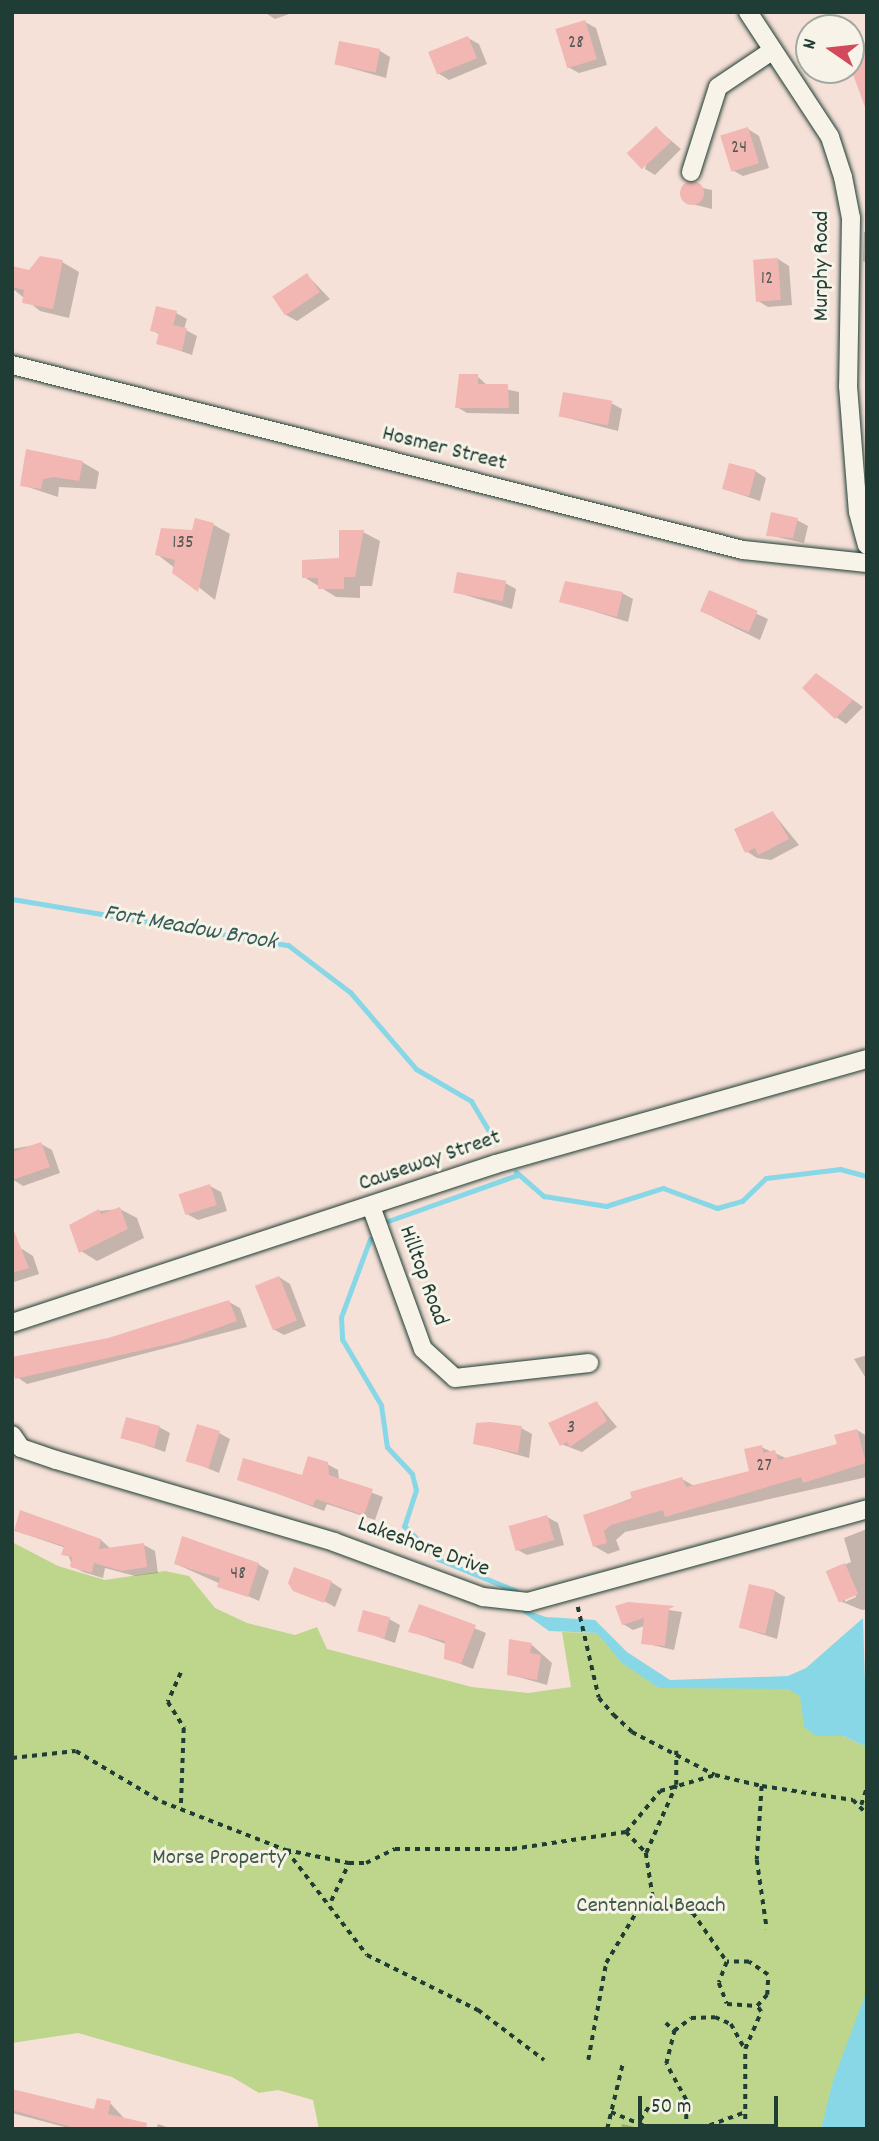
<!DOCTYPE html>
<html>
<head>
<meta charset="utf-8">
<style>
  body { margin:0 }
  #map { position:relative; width:879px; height:2141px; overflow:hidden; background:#f6e1d8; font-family:Dekko,sans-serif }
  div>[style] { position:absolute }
  .green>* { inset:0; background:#bed68c }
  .water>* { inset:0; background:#88d7e6 }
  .shadow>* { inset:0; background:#0003 }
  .stream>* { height:5px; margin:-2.5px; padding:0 2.5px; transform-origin:2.5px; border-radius:2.5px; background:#88d7e6 }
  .building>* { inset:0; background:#f2b6b3; transform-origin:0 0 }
  .round { border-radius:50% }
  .path>* { height:3.5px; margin-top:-1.75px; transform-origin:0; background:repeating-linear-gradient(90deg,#1f3d34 0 5px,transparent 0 10px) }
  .roads { filter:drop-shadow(0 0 2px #1f3d34) drop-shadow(0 0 2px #1f3d34) }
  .minor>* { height:18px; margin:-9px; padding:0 9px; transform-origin:9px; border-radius:9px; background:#f7f3e8 }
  span { translate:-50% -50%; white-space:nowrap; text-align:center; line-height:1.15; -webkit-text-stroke:6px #f7f3e8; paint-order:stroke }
  .number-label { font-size:19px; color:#545b54 }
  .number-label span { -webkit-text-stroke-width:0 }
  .street-label { font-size:23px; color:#1f3d34 }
  .park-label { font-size:23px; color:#3f5c46 }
  .water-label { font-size:24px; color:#345c58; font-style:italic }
  .frame { position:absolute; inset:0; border:14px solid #1f3d34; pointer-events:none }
  .north { position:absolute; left:795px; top:14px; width:70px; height:70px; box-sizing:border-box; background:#f7f3e8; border:2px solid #a1aaa0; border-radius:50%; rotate:284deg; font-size:19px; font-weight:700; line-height:28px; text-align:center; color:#1f3d34 }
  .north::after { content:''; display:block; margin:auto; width:24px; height:32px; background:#d1495b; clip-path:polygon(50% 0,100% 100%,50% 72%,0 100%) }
  .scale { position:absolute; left:638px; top:2096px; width:140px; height:32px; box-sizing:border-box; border:4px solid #1f3d34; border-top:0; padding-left:9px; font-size:21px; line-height:24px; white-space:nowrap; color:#1f3d34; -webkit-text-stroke:5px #f7f3e8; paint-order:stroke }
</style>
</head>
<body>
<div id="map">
  <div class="green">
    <i style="clip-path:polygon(12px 1542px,58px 1566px,105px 1580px,165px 1571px,189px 1576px,215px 1608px,247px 1623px,295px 1635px,317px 1627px,327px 1649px,472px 1687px,528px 1693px,571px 1687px,562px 1632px,597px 1633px,659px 1688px,760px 1684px,803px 1692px,816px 1736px,843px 1736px,867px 1747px,867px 1990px,821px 2129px,319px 2129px,313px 2100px,278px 2090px,259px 2093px,232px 2077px,78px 2033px,12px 2043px)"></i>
  </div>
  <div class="water">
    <i style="clip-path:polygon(514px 1606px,546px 1617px,595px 1620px,627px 1652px,670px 1680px,788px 1676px,806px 1668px,863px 1618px,867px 1747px,843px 1736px,816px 1736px,804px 1727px,800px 1696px,788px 1689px,659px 1688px,622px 1663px,597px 1633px,549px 1631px)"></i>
    <i style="clip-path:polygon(867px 1990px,867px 2129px,821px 2129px,833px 2081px)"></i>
  </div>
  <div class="shadow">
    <i style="clip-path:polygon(295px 12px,275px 19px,264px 12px)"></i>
    <i style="clip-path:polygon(585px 22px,596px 28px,607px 65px,579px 73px,568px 67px)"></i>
    <i style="clip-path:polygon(468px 38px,479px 44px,487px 64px,449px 80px,438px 73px)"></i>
    <i style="clip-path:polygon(380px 51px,390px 57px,386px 78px,336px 64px)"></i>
    <i style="clip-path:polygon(656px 128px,681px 149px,655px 175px,645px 169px)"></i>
    <i style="clip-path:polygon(748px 129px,759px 136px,769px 168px,743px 176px,732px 170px)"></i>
    <i style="clip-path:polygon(684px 184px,712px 190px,712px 209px,684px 202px)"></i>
    <i style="clip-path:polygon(864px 232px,867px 232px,867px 263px,863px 261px)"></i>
    <i style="clip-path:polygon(778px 259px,789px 266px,792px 305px,768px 307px,758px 301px)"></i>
    <i style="clip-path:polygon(62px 262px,79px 272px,69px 318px,40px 311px,12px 288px,12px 268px,29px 272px)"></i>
    <i style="clip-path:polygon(307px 275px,330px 299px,297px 321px,286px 315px)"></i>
    <i style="clip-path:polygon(176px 313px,187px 319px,184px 329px,197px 336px,192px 355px,158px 343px,160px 335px,152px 330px)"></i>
    <i style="clip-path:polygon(477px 376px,488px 386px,519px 392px,519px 414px,467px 413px,457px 407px)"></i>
    <i style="clip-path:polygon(611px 403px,622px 409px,618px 431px,560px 416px)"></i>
    <i style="clip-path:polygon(82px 462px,99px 472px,96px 489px,59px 487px,58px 497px,22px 485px)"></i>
    <i style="clip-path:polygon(755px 471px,766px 478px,760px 501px,724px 489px)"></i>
    <i style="clip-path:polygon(797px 520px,808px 526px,804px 543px,768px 535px)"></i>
    <i style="clip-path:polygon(214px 525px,230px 534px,215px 600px,157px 554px)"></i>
    <i style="clip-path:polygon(363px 532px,380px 541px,372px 586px,360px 586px,360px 598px,336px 597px,304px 577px,341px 560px)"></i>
    <i style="clip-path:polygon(505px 583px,516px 589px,512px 609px,455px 592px)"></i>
    <i style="clip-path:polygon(710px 592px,768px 619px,760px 640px,713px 617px)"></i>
    <i style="clip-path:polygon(622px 593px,633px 599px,628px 622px,561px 601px)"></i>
    <i style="clip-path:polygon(828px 682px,863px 707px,846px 724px,836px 717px)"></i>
    <i style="clip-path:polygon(773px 813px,799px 845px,771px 860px,757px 858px,746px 851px)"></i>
    <i style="clip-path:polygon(41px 1144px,52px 1150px,60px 1173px,23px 1186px,12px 1179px,12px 1149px)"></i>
    <i style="clip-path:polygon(210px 1186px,221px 1192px,227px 1211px,198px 1220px,187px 1214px)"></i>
    <i style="clip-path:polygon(120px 1209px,137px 1218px,144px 1238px,97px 1261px,81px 1251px,99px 1211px)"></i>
    <i style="clip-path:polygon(22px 1249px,33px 1256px,39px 1274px,14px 1282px,12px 1253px)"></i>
    <i style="clip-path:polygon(279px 1277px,290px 1284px,306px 1326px,284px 1335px,273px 1329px)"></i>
    <i style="clip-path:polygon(229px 1302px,240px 1308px,247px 1327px,27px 1384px,17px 1377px)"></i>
    <i style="clip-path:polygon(867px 1355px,867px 1380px,854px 1359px)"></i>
    <i style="clip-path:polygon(597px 1403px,617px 1427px,582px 1452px,561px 1444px)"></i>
    <i style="clip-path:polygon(159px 1427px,170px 1433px,165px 1452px,122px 1437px)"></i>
    <i style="clip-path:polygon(521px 1428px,532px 1434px,529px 1458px,475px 1443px)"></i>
    <i style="clip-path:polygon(857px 1430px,867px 1436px,867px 1477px,625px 1532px,616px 1540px,620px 1550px,608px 1554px,594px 1546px,585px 1516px,682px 1479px,696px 1487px,751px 1472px,761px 1447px,788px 1459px,839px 1445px)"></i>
    <i style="clip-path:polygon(219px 1433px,230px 1439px,219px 1473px,188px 1460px)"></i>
    <i style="clip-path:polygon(327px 1464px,338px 1470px,339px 1480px,383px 1497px,375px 1520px,327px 1504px,324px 1511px,239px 1479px,303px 1477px)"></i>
    <i style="clip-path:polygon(547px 1517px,558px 1523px,564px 1545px,527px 1555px,516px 1549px)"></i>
    <i style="clip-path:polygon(evenodd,867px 1529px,867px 1609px,862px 1610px,840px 1601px,828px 1572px,851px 1562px,844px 1538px,867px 1529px,855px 1594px,856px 1597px,845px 1602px,845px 1598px,855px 1594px)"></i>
    <i style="clip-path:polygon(16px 1531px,101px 1540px,111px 1549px,144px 1545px,155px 1551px,158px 1573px,135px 1576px,105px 1568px,103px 1578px,83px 1572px,72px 1566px,66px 1548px)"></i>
    <i style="clip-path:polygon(176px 1564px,258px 1564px,269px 1571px,259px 1601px)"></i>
    <i style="clip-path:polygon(331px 1582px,342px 1589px,335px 1607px,290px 1583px)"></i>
    <i style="clip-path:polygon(775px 1591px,785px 1597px,777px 1639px,742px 1628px)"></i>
    <i style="clip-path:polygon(629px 1604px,682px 1612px,674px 1650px,643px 1643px,644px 1626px,633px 1630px,623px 1624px)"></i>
    <i style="clip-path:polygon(420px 1606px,486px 1633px,473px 1669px,446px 1658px,446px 1644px,410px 1631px)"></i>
    <i style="clip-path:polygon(389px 1619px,400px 1625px,395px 1643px,359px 1630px)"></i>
    <i style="clip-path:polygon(532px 1645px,552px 1663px,547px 1685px,508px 1674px)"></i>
    <i style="clip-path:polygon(12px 2090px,95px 2111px,110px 2103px,134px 2129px,72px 2129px,12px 2113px)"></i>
    <i style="clip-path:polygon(158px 2124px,172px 2129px,156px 2129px)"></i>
    <i style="clip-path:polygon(622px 2124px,643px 2129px,621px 2129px)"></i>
  </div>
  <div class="stream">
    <i style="left:12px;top:899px;width:280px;rotate:9.5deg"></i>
    <i style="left:288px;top:945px;width:78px;rotate:37.2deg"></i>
    <i style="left:350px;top:992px;width:101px;rotate:49.4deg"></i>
    <i style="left:416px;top:1069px;width:64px;rotate:30.2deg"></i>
    <i style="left:471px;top:1101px;width:49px;rotate:59.2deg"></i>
    <i style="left:516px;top:1172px;width:37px;rotate:41deg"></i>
    <i style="left:544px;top:1196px;width:63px;rotate:9.2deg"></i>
    <i style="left:606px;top:1206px;width:60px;rotate:-17.5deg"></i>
    <i style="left:663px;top:1188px;width:58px;rotate:20.3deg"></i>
    <i style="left:717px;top:1208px;width:26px;rotate:-16deg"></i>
    <i style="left:742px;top:1201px;width:33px;rotate:-44deg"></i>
    <i style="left:766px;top:1178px;width:75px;rotate:-6.9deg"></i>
    <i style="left:840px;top:1169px;width:28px;rotate:15deg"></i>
    <i style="left:388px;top:1221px;width:137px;rotate:-19.6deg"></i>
    <i style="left:370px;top:1239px;width:83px;rotate:110.4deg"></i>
    <i style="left:341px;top:1317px;width:22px;rotate:87deg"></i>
    <i style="left:342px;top:1339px;width:77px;rotate:59.4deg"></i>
    <i style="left:381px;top:1405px;width:42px;rotate:81.9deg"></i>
    <i style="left:387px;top:1447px;width:37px;rotate:47deg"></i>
    <i style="left:412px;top:1474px;width:16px;rotate:76deg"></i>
    <i style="left:416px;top:1490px;width:38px;rotate:108deg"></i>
    <i style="left:404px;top:1526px;width:47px;rotate:44.1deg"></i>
    <i style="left:438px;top:1559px;width:84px;rotate:22.3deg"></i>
  </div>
  <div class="building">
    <i style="left:585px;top:20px;width:41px;height:31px;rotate:73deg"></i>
    <i style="left:468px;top:36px;width:24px;height:43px;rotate:68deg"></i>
    <i style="left:339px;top:41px;width:42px;height:24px;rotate:11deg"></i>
    <i style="clip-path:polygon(867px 42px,867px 106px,865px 107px,851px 69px,851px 48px)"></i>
    <i style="left:656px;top:126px;width:22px;height:40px;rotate:47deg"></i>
    <i style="left:748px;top:127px;width:38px;height:29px;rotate:73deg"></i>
    <i class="round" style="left:680px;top:181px;width:24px;height:24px"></i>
    <i style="clip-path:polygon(40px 256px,63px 260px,53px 309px,22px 303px,24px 290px,12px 287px,12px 266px,29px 270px)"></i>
    <i style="left:778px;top:258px;width:42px;height:25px;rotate:86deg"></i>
    <i style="left:307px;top:273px;width:23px;height:42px;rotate:56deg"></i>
    <i style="clip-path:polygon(156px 306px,177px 311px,173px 325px,187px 328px,182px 351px,156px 344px,159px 333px,150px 331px)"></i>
    <i style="clip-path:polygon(459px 374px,478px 374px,478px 384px,508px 384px,509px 408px,455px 408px)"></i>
    <i style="left:563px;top:392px;width:50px;height:25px;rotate:10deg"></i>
    <i style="clip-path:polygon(26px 449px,83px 461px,79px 481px,54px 477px,43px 479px,41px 489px,20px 486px)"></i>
    <i style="left:729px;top:463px;width:28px;height:27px;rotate:15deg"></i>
    <i style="clip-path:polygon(771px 512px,798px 518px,793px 538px,766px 536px)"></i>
    <i style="clip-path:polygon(195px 518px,214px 523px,198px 592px,172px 573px,175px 560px,155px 555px,161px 528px,192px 530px)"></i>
    <i style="clip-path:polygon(339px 530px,364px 530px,355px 577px,344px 577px,344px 589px,318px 589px,318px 578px,302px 578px,302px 560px,339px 558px)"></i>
    <i style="left:457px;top:572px;width:50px;height:21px;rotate:10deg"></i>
    <i style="clip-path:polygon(565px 581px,623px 592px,617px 617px,559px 602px)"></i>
    <i style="left:709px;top:590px;width:53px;height:23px;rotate:23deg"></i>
    <i style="clip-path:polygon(816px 673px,853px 700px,835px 719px,802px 688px)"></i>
    <i style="clip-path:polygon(773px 811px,789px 839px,758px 855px,755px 848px,745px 853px,734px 829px)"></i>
    <i style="clip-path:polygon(41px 1142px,50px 1167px,12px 1180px,12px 1152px)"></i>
    <i style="left:210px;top:1184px;width:22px;height:33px;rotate:72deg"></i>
    <i style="clip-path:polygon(120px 1207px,128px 1229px,79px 1253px,69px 1225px,99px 1209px,101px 1214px)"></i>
    <i style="clip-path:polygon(12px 1226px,29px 1268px,12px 1273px)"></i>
    <i style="left:279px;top:1276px;width:48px;height:26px;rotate:68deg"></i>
    <i style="clip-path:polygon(229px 1300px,237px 1321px,178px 1342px,15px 1379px,12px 1357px,108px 1338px)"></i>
    <i style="clip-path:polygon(597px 1401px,607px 1421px,570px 1447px,567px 1442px,560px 1446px,548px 1423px)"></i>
    <i style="left:126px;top:1417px;width:35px;height:22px;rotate:15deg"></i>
    <i style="clip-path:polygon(490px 1422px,522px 1426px,518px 1453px,473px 1444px,476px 1423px)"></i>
    <i style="left:197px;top:1424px;width:24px;height:39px;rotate:17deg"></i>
    <i style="clip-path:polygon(857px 1429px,866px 1463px,803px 1483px,801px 1477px,665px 1517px,663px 1510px,611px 1525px,604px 1531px,607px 1543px,593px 1547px,583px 1515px,632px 1499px,630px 1492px,682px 1477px,686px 1487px,749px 1471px,744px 1449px,762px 1445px,763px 1453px,775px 1450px,778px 1460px,837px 1444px,834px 1435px)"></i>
    <i style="clip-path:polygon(308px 1456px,328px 1462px,329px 1475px,373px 1489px,364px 1515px,316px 1499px,313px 1506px,237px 1480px,243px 1458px,302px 1475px)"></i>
    <i style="clip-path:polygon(20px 1510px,101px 1539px,99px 1549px,144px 1543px,147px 1567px,122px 1571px,94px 1563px,92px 1573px,70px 1567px,72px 1557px,61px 1555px,64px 1546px,14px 1531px)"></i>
    <i style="left:547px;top:1515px;width:26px;height:40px;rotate:74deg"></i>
    <i style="clip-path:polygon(182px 1536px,259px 1563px,248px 1597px,217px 1587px,220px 1578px,174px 1564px)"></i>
    <i style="left:845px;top:1563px;width:34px;height:21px;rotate:67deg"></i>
    <i style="clip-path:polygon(294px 1567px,332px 1581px,324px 1603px,293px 1591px,288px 1583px)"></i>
    <i style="left:749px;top:1584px;width:27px;height:45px;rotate:13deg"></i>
    <i style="clip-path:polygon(628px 1602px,675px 1606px,669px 1609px,665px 1646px,641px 1644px,644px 1618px,622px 1625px,615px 1606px)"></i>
    <i style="clip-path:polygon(419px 1604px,476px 1625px,461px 1664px,444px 1659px,445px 1641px,408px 1632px)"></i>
    <i style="left:363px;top:1610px;width:28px;height:22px;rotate:15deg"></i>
    <i style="clip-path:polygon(509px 1639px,532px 1643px,530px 1653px,541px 1655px,537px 1680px,507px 1675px)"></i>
    <i style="clip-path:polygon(12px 2089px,94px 2109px,97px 2098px,111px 2101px,108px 2114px,147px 2123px,146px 2129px,78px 2129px,12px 2110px)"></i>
  </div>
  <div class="path">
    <i style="left:578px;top:1607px;width:93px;rotate:77deg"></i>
    <i style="left:599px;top:1698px;width:23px;rotate:49deg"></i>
    <i style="left:614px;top:1715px;width:25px;rotate:43deg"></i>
    <i style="left:632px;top:1732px;width:93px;rotate:27.4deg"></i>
    <i style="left:715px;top:1775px;width:48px;rotate:13.2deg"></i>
    <i style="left:762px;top:1786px;width:74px;rotate:93.9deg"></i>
    <i style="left:757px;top:1860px;width:70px;rotate:81.8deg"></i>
    <i style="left:181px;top:1673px;width:32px;rotate:114deg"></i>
    <i style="left:168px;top:1702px;width:31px;rotate:58deg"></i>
    <i style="left:184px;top:1728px;width:80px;rotate:92.1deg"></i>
    <i style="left:12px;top:1758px;width:64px;rotate:-6.2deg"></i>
    <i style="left:76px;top:1751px;width:100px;rotate:30.7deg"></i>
    <i style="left:162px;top:1802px;width:133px;rotate:21.2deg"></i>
    <i style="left:286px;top:1850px;width:64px;rotate:11.7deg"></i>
    <i style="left:349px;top:1863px;width:17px"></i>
    <i style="left:366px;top:1863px;width:32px;rotate:-26deg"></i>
    <i style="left:395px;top:1849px;width:117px"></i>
    <i style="left:512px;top:1849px;width:115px;rotate:-8.5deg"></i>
    <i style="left:626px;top:1832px;width:53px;rotate:-50.3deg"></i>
    <i style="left:660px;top:1791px;width:57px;rotate:-16.2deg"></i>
    <i style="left:762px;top:1786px;width:92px;rotate:8.7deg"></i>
    <i style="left:853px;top:1800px;width:20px;rotate:45deg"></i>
    <i style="left:861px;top:1805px;width:19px;rotate:-72deg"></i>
    <i style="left:626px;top:1832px;width:29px;rotate:46deg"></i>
    <i style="left:646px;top:1853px;width:52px;rotate:81.1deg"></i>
    <i style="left:287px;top:1851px;width:131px;rotate:52.4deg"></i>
    <i style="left:367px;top:1955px;width:124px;rotate:26.4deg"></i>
    <i style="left:478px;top:2010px;width:83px;rotate:37.1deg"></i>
    <i style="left:646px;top:1853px;width:74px;rotate:-66.2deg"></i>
    <i style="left:676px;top:1785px;width:34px;rotate:-90deg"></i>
    <i style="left:331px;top:1901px;width:42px;rotate:-64.7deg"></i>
    <i style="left:666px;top:2023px;width:11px;rotate:45deg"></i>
    <i style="left:588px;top:2060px;width:99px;rotate:-79.5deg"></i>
    <i style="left:606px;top:1963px;width:61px;rotate:-59.2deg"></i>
    <i style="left:637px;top:1911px;width:24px;rotate:-19deg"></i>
    <i style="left:660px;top:1903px;width:34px;rotate:17deg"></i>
    <i style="left:693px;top:1913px;width:60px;rotate:55.2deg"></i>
    <i style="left:727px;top:1962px;width:22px;rotate:111deg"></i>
    <i style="left:719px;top:1983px;width:22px;rotate:69deg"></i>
    <i style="left:727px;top:2004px;width:30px;rotate:4deg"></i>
    <i style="left:757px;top:2006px;width:15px;rotate:-48deg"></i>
    <i style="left:767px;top:1995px;width:20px;rotate:-87deg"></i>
    <i style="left:768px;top:1975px;width:23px;rotate:-146deg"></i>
    <i style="left:749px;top:1962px;width:22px;rotate:180deg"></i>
    <i style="left:611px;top:2112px;width:44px;rotate:22.5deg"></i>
    <i style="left:640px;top:2120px;width:18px;rotate:-56deg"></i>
    <i style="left:607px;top:2129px;width:69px;rotate:-76.6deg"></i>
    <i style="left:686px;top:2129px;width:29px;rotate:-90deg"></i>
    <i style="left:686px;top:2100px;width:41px;rotate:-119.1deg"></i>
    <i style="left:666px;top:2064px;width:34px;rotate:-76deg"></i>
    <i style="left:674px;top:2031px;width:21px;rotate:-37deg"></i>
    <i style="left:691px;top:2018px;width:24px;rotate:-2deg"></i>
    <i style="left:715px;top:2017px;width:17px;rotate:24deg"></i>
    <i style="left:731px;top:2024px;width:29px;rotate:61deg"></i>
    <i style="left:700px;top:2129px;width:46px;rotate:-20.4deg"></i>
    <i style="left:745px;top:2129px;width:80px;rotate:-90deg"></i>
    <i style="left:745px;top:2049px;width:40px;rotate:-66.6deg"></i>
    <i style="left:761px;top:2012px;width:7px;rotate:-124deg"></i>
  </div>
  <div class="roads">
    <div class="minor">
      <i style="left:748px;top:12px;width:149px;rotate:56.7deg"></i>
      <i style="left:830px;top:137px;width:42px;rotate:72deg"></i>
      <i style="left:843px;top:177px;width:42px;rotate:79deg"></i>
      <i style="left:851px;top:218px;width:168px;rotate:91deg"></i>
      <i style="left:848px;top:386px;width:126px;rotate:85.5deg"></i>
      <i style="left:858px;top:512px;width:34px;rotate:75deg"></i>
      <i style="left:691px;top:172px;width:89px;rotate:-72.4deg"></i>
      <i style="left:718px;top:87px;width:66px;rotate:-33.9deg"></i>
      <i style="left:12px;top:365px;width:754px;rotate:14.2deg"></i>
      <i style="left:743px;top:550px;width:125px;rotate:6deg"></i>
      <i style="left:372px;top:1209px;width:149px;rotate:70deg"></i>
      <i style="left:423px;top:1349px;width:43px;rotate:42.2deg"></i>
      <i style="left:455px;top:1378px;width:135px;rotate:-6.4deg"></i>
      <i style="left:12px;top:1323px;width:509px;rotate:-18.19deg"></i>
      <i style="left:496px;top:1164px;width:386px;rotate:-15.8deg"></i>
      <i style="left:12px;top:1435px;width:16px;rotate:55deg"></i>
      <i style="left:21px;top:1448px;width:37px;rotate:19deg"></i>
      <i style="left:56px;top:1460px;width:290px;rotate:16.4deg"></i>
      <i style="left:334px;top:1542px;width:159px;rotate:20.3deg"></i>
      <i style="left:483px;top:1597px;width:45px;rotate:6.3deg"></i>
      <i style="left:528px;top:1602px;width:352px;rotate:-15.3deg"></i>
    </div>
  </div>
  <div class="number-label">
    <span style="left:576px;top:44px">28</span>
    <span style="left:739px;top:149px">24</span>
    <span style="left:767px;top:280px">12</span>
    <span style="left:183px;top:544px">135</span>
    <span style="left:571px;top:1429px">3</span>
    <span style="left:764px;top:1467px">27</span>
    <span style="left:238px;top:1575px">48</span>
  </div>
  <div class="street-label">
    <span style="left:823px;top:266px;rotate:-90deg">Murphy Road</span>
    <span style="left:444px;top:450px;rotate:14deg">Hosmer Street</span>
    <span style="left:430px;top:1162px;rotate:-19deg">Causeway Street</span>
    <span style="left:422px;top:1276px;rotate:70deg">Hilltop Road</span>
    <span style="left:423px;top:1548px;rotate:20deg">Lakeshore Drive</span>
  </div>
  <div class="park-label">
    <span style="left:219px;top:1859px">Morse Property</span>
    <span style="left:651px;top:1907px">Centennial Beach</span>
  </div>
  <div class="water-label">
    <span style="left:190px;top:929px;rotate:10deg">Fort Meadow Brook</span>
  </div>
  <div class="frame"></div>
  <div class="north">N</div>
  <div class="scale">50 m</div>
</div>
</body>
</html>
